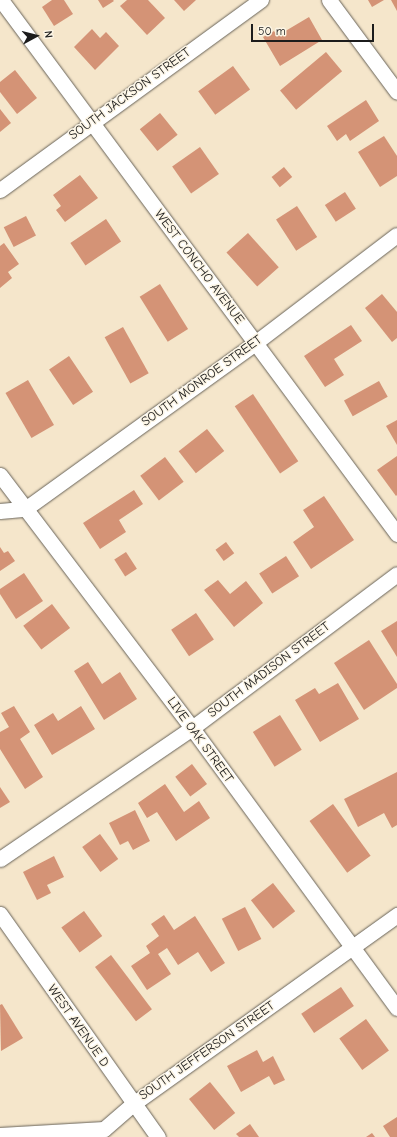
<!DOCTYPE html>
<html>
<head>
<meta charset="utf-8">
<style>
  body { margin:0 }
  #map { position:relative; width:397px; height:1137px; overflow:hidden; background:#f5e6cb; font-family:"Comic Neue",sans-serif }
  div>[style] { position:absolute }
  .building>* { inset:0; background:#d49376; transform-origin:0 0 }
  .roads { filter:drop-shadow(0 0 1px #686359) drop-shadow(0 0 1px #686359) }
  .street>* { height:15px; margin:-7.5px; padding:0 7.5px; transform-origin:7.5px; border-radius:7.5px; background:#fff }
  span { translate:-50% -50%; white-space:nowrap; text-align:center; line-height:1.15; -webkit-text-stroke:3px #fcf5e5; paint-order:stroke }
  .street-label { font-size:13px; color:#1c1c1c }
  .north { position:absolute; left:16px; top:16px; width:40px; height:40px; -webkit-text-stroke:3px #fcf5e5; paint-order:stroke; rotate:83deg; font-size:11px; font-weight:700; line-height:16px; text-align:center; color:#1c1c1c }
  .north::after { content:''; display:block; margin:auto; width:14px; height:18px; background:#1c1c1c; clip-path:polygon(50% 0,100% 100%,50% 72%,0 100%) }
  .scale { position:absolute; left:251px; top:24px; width:123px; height:18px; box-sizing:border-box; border:2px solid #1c1c1c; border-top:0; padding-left:5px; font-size:12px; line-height:14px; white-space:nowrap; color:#1c1c1c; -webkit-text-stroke:3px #fcf5e5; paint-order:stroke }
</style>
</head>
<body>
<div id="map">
  <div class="building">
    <i style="clip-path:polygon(52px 0,64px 0,73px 14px,54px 26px,42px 7px)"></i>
    <i style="clip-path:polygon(98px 0,113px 0,114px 1px,103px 8px)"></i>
    <i style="clip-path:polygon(127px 0,148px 0,165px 18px,147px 35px,120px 6px)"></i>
    <i style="clip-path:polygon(174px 0,196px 0,184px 11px)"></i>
    <i style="clip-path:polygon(368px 0,384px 0,372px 7px)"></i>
    <i style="clip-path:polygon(391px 0,397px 0,397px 11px)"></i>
    <i style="clip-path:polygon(309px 17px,322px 40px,280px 66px,263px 37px,274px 31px,277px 36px)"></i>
    <i style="clip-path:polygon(92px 29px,100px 38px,106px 32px,119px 46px,95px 70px,74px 47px)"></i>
    <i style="left:326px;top:52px;width:25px;height:60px;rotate:50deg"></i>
    <i style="left:233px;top:66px;width:29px;height:43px;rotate:54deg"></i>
    <i style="clip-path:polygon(15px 70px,37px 98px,17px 114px,0 92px,0 82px)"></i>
    <i style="clip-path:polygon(366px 100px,379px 121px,350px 141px,346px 134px,337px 141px,327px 126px)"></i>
    <i style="clip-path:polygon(0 109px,11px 123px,0 132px)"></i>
    <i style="left:160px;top:113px;width:28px;height:26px;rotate:51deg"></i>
    <i style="clip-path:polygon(384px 136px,397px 156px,397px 176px,380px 187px,358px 152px)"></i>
    <i style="left:200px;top:147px;width:33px;height:34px;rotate:55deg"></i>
    <i style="left:284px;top:167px;width:13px;height:16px;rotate:51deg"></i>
    <i style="clip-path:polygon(80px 175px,98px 198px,65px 222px,56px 210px,61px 206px,53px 195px)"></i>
    <i style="left:345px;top:192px;width:20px;height:24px;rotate:57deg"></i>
    <i style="left:297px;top:206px;width:37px;height:25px;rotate:57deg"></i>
    <i style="left:26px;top:216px;width:22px;height:25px;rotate:63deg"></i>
    <i style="left:106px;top:219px;width:27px;height:43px;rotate:56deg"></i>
    <i style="left:248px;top:233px;width:46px;height:29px;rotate:48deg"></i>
    <i style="clip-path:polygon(4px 243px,19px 264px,8px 272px,12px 278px,0 288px,0 246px)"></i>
    <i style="left:160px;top:284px;width:53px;height:24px;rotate:58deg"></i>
    <i style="clip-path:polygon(382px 294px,397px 312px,397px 338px,392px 342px,365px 308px)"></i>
    <i style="clip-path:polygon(351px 325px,362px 341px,334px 359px,344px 375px,325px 387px,304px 356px)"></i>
    <i style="left:123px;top:327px;width:53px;height:21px;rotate:61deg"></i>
    <i style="left:69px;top:356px;width:43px;height:24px;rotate:56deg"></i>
    <i style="left:28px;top:380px;width:52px;height:26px;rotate:60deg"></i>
    <i style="left:379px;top:381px;width:18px;height:40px;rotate:61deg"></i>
    <i style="left:253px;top:394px;width:81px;height:22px;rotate:56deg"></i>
    <i style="clip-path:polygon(397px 420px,397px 445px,386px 426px)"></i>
    <i style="left:207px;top:429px;width:28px;height:36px;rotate:52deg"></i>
    <i style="clip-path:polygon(397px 456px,397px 495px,396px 496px,377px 470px)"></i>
    <i style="left:165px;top:457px;width:31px;height:31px;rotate:53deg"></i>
    <i style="clip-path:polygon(134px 490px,143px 504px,119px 520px,126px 532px,100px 549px,83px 523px)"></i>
    <i style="clip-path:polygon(324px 496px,354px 540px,311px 569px,293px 542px,314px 527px,303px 510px)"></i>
    <i style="left:226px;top:542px;width:14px;height:13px;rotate:54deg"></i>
    <i style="clip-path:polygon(0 547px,4px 553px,8px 551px,15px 561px,0 571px)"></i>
    <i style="left:126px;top:552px;width:20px;height:14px;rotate:57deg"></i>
    <i style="left:286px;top:556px;width:24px;height:32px;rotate:57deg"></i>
    <i style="clip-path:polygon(24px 573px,43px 601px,16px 619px,0 594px,0 589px)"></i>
    <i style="clip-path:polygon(218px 580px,230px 594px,246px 581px,263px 603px,234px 627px,204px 590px)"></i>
    <i style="left:52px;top:604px;width:30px;height:36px;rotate:53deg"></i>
    <i style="left:196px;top:613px;width:32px;height:30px;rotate:56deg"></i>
    <i style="clip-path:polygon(397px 621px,397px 657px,381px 631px)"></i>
    <i style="clip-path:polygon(369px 640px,397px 684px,397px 688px,364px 710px,334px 663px)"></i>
    <i style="clip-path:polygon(88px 662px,102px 684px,120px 672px,137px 699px,104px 720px,74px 671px)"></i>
    <i style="clip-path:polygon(338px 683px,359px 719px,320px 742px,295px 700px,315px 688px,319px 694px)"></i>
    <i style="clip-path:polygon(14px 706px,30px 732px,20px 739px,43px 777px,25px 789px,0 749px,0 732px,9px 727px,1px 713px)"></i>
    <i style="clip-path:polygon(81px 706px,95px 729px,52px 755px,34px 725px,53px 713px,58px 721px)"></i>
    <i style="left:280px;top:715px;width:41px;height:32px;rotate:58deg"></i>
    <i style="left:192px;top:764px;width:25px;height:21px;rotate:53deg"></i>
    <i style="clip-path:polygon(397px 772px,397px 825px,392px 828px,384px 813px,358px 827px,344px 799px)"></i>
    <i style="clip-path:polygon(165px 784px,184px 812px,199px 801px,210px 818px,176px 841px,157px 812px,147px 818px,138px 803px)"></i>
    <i style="clip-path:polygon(0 787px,10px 802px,0 808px)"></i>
    <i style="left:333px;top:804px;width:64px;height:29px;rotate:54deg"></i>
    <i style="clip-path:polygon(135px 810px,150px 841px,133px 850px,128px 841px,120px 845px,109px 823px)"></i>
    <i style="left:100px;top:834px;width:31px;height:22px;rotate:54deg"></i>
    <i style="clip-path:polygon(54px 856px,64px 877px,47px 885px,51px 893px,37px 900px,23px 872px)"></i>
    <i style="left:273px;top:883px;width:36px;height:28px;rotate:52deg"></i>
    <i style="left:245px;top:907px;width:36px;height:26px;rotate:63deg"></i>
    <i style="left:84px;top:911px;width:31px;height:28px;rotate:54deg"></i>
    <i style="clip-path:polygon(164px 915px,174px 930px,195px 916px,225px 963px,211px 972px,198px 952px,178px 965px,167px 948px,158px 954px,171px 974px,147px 990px,131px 966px,150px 953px,146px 946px,159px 936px,151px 924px)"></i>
    <i style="left:111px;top:955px;width:68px;height:20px;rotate:53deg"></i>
    <i style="left:341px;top:987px;width:23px;height:48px;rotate:56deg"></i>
    <i style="clip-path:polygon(2px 1004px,23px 1038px,1px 1051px,0 1005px)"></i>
    <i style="left:366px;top:1019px;width:39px;height:33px;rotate:54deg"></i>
    <i style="clip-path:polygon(257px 1050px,263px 1062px,273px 1056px,285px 1080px,274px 1085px,269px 1076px,241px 1092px,227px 1066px)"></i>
    <i style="left:210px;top:1082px;width:40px;height:27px;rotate:51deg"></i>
    <i style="clip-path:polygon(397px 1117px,397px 1137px,390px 1137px,383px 1126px)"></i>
    <i style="clip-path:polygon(250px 1124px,259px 1137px,239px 1137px,236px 1134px)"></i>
    <i style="clip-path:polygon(372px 1133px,375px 1137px,366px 1137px)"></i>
  </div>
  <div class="roads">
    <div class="street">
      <i style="left:1px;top:0;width:665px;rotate:53.44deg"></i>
      <i style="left:329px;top:0;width:114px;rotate:53.5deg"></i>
      <i style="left:0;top:190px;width:323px;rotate:-36.1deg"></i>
      <i style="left:0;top:475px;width:318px;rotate:52.8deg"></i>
      <i style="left:192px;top:728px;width:347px;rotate:53.8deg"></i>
      <i style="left:0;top:511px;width:25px;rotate:-5deg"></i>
      <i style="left:25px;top:509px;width:284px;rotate:-35.8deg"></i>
      <i style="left:255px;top:343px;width:178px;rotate:-37.3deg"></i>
      <i style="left:0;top:859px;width:232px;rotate:-34.3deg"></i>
      <i style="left:192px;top:728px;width:256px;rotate:-36.9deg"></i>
      <i style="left:0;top:914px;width:273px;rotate:54.7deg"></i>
      <i style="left:0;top:1135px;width:104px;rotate:-3.3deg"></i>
      <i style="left:104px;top:1129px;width:38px;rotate:-41deg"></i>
      <i style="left:133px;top:1104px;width:325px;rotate:-35.6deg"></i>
    </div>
  </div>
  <div class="street-label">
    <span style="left:130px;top:94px;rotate:-36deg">SOUTH JACKSON STREET</span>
    <span style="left:199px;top:267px;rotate:53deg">WEST CONCHO AVENUE</span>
    <span style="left:202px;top:381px;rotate:-36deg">SOUTH MONROE STREET</span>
    <span style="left:269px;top:670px;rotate:-37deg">SOUTH MADISON STREET</span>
    <span style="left:200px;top:740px;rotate:54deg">LIVE OAK STREET</span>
    <span style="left:78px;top:1026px;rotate:55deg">WEST AVENUE D</span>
    <span style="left:207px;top:1051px;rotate:-35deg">SOUTH JEFFERSON STREET</span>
  </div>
  <div class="north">N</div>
  <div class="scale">50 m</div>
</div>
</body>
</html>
